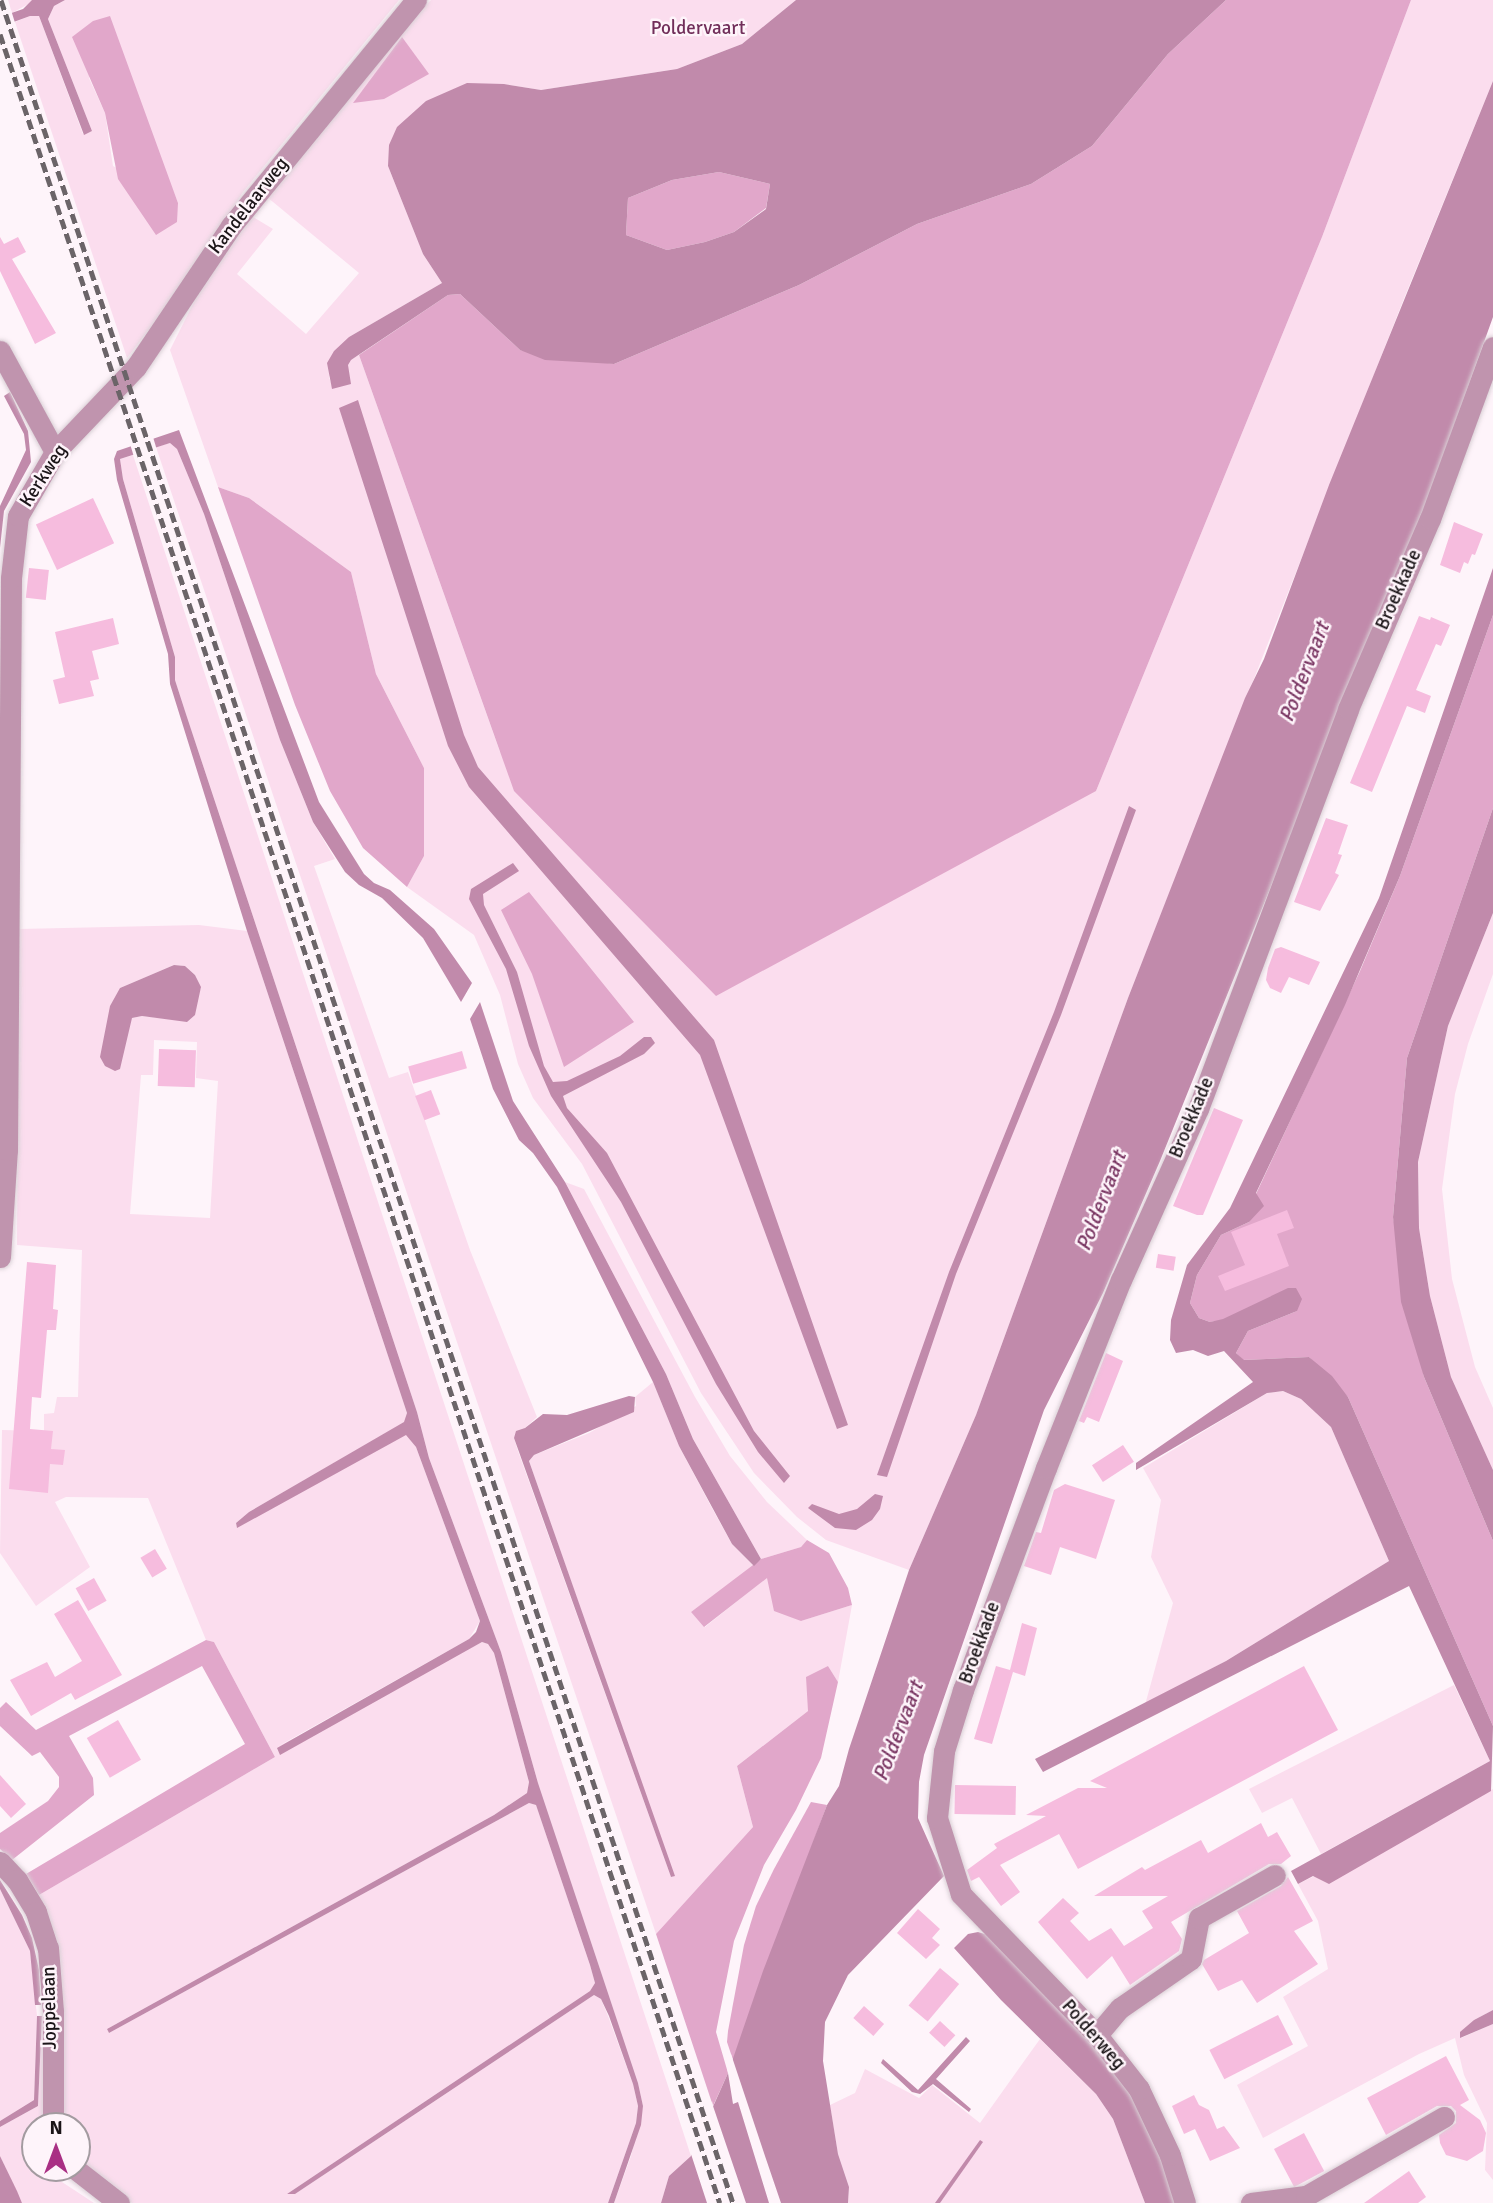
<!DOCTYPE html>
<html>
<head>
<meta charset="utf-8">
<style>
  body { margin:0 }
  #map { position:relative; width:1493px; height:2203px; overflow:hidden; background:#fef4fa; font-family:Signika,sans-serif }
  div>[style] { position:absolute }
  .green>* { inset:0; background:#fbddee }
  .forest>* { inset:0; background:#e1a7ca }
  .water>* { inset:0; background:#c18aab }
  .pier>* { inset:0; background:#fef4fa; transform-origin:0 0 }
  .building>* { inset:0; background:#f6bcde; transform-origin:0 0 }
  .roads { filter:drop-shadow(0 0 2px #dad0d6) drop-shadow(0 0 2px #dad0d6) }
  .minor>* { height:21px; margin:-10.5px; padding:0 10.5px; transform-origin:10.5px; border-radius:10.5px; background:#c094ae }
  .rail>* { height:5px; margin-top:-2.5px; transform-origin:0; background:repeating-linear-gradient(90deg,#6b6468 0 10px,transparent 0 15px) }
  span { translate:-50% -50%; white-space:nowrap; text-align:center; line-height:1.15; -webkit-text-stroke:5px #fef4fa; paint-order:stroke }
  .park-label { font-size:19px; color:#712e5a }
  .street-label { font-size:19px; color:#1b1518 }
  .water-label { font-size:21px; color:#7a3663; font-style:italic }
  .north { position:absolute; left:21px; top:2112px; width:70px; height:70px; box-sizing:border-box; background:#fef4fa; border:2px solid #a39ba0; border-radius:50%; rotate:0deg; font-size:19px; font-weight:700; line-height:28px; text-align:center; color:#1b1518 }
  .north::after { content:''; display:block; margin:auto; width:24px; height:32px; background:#a92f84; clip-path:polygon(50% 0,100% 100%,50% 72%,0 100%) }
</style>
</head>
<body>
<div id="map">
  <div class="green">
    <i style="clip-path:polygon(8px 0,32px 0,32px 2px,12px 13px)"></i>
    <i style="clip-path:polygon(evenodd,65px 0,399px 0,243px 192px,177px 293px,127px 358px,15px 22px,30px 16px,39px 16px,83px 134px,92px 131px,48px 19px,54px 6px,65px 0,109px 16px,151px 135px,178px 203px,113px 166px,105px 113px,89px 78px,109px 16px)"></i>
    <i style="clip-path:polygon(431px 0,796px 0,742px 44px,677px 69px,541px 90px,504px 84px,388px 166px,423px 254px,442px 283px,349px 337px,329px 377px,333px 389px,350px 360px,359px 355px,500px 752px,1096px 791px,1322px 237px,1411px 0,1493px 0,1493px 81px,1405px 296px,1128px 998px,976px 1415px,909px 1570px,826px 1540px,797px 1517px,754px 1473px,701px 1393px,582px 1164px,533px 1098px,518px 1064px,500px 995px,474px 935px,407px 887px,424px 856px,424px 768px,376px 674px,351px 572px,249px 498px,218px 487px,170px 350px,198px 294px,250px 215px,273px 229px,237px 274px,306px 334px,359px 273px,267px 197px,383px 51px)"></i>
    <i style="clip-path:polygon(170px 443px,177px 449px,204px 514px,280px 740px,313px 822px,335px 859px,314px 866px,389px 1078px,408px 1072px,470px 1250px,537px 1417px,514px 1438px,518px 1451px,671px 1877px,674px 1876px,529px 1461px,534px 1455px,589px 1433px,636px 1406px,635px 1397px,653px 1382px,679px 1446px,713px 1510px,732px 1544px,754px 1566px,691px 1612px,705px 1627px,767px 1577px,801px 1621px,852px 1605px,838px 1682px,828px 1666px,808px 1711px,737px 1766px,753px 1827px,656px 1934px,157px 450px,156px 447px)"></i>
    <i style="clip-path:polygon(133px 455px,691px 2156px,669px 2176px,661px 2203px,614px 2203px,631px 2156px,643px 2106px,638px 2083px,538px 1783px,501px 1652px,429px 1458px,417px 1412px,185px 711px,175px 680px,175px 657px,123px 479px,120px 459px)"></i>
    <i style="clip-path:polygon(1493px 913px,1493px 974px,1468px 1044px,1455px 1094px,1442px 1189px,1452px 1279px,1475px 1367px,1493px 1408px,1493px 1470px,1451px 1377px,1430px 1296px,1419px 1228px,1418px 1162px,1448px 1026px)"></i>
    <i style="clip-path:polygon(evenodd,199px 925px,247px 931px,407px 1413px,405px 1422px,249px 1512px,236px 1523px,237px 1527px,406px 1434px,416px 1447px,480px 1621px,469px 1639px,277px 1747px,482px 1642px,488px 1644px,494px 1653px,529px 1782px,527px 1793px,494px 1815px,107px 2029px,109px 2033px,529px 1803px,536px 1805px,590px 1965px,595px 1983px,590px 1991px,287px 2194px,295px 2194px,594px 1995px,601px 1999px,608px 2016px,633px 2084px,638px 2106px,636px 2123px,608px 2203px,132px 2203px,77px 2158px,77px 2126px,60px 2126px,44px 1907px,39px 1895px,275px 1757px,214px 1642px,206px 1640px,148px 1498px,66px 1497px,55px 1502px,90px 1567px,36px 1606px,0 1553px,2px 1430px,44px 1431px,44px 1414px,54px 1413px,57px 1397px,78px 1397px,82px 1250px,17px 1245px,19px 929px,199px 925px,174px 965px,185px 966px,195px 975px,201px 988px,187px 1021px,142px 1016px,132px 1018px,128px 1024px,120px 988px,174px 965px,199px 925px,154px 1040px,197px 1042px,196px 1078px,218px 1081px,210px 1218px,130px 1214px,141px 1075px,153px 1075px,154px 1040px)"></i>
    <i style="clip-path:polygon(565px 1182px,584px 1189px,695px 1397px,730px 1456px,767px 1502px,807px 1540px,801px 1547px,761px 1559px,693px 1439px,666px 1374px)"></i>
    <i style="clip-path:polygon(1283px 1391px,1301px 1399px,1331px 1427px,1389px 1561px,1226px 1661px,1145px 1705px,1173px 1603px,1151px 1557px,1161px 1500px,1143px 1468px,1267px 1393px)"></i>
    <i style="clip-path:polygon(1454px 1685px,1490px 1761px,1321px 1854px,1292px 1798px,1262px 1813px,1249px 1789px)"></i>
    <i style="clip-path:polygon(1493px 1789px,1493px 2010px,1474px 2020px,1461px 2038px,1493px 2024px,1493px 2180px,1485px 2170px,1487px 2123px,1464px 2075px,1455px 2038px,1419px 2054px,1263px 2138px,1237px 2085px,1308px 2046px,1283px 1997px,1328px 1969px,1318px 1921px,1298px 1884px)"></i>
    <i style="clip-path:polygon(0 1889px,30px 1951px,37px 2016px,34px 2100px,0 2121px)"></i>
    <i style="clip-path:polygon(42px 2016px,46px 2016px,45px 2126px,35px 2126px,35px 2168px,49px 2168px,62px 2182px,94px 2203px,22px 2203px,0 2156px,0 2127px,38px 2106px)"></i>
    <i style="clip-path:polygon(1040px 2039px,1096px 2094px,1113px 2119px,1145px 2203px,848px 2203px,849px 2187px,838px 2154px,830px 2105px,855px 2093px,865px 2069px,919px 2098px,932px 2085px,980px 2123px)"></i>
  </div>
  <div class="forest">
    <i style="clip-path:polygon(1226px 0,1411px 0,1322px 237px,1096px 791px,716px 996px,514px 791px,359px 355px,448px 295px,460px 294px,520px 350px,614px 364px,799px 285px,917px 224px,1031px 184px,1092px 146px,1168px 54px)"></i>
    <i style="clip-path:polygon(110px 16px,178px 203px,177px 222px,156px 235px,118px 179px,105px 113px,72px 37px,93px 21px)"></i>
    <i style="clip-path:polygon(402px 37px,429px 74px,384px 99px,353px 103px)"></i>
    <i style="clip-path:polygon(719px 172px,770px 184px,766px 208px,734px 232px,705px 242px,667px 250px,626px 235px,628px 198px,672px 180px)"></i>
    <i style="clip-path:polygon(218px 487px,249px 498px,351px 572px,376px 674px,424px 768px,424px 856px,407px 887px,363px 848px,330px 791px,295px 705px)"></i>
    <i style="clip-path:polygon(1493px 615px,1493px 808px,1407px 1058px,1393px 1217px,1424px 1377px,1493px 1541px,1493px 1726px,1348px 1397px,1309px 1357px,1243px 1360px,1236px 1353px,1248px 1331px,1297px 1311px,1210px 1322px,1199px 1318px,1190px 1303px,1197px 1275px,1221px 1235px,1249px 1222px,1256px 1194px,1360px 971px,1400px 876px)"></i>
    <i style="clip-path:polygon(529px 892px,634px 1022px,564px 1067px,532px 974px,501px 910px)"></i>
    <i style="clip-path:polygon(807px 1540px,829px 1553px,848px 1588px,852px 1605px,801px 1621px,774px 1611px,767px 1578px,704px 1627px,691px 1612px,761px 1559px,801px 1547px)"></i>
    <i style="clip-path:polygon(206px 1640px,214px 1642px,275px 1757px,39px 1895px,26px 1874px,245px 1744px,202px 1666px,69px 1736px,93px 1778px,94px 1795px,12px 1860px,0 1849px,0 1833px,48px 1801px,59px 1787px,59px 1777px,40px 1752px,32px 1756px,0 1726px,0 1708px,6px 1702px,36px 1730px)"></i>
    <i style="clip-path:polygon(828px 1666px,838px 1682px,821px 1758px,796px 1810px,764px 1865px,734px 1941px,716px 2032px,728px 2073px,713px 2106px,656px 1934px,753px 1827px,737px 1766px,808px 1711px,806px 1677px)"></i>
    <i style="clip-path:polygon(811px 1802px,827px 1805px,733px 2060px,727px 2042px,728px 2031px,744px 1945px,756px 1906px,774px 1869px)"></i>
  </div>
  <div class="water">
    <i style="clip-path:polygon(32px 0,65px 0,54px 6px,48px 19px,92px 131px,84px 135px,39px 16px,30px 16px,0 27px,0 17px,23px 9px)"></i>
    <i style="clip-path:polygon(evenodd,796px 0,1226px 0,1168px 54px,1092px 146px,1031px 184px,917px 224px,799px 285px,614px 364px,545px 360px,520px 350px,460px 294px,448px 295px,351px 360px,348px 365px,351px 384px,332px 389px,327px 363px,334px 351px,349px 337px,442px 283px,423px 254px,388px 166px,389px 145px,397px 127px,426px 101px,467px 83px,504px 84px,541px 90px,677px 69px,742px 44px,796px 0,719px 172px,770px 184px,766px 209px,734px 232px,705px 242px,667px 250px,626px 235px,628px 198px,672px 180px,719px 172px)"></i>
    <i style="clip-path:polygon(1493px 81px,1493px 317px,1428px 498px,1160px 1161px,1103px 1293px,1044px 1410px,924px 1755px,919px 1782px,918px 1818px,944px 1876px,848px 1975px,825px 2022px,823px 2061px,838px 2154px,849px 2187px,848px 2203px,661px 2203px,669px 2176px,691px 2156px,728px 2073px,763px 1971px,827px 1805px,839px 1786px,849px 1749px,909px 1570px,976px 1415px,1128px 998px,1245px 698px,1264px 659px,1329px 485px)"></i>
    <i style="clip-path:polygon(10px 392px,28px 431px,31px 462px,4px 511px,0 548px,0 506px,26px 450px,24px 434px,4px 396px)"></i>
    <i style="clip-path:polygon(358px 400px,464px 735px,478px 767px,714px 1040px,848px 1425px,837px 1429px,700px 1055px,469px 787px,448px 746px,339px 408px)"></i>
    <i style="clip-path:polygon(179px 430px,319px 802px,364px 874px,374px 883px,390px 890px,434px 929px,472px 983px,461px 1002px,423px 938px,382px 898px,359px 885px,345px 872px,313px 822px,280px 740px,204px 514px,177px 449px,170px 443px,120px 459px,123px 479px,175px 657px,175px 680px,185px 711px,417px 1412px,429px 1458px,501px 1652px,538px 1783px,638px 2083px,643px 2106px,641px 2125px,614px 2203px,608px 2203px,636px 2123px,638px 2106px,633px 2084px,609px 2016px,601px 1999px,594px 1995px,295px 2194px,287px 2194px,590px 1991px,595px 1983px,590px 1965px,536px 1805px,529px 1803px,109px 2033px,107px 2029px,494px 1815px,527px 1793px,529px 1782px,494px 1653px,488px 1644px,482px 1642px,280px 1755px,277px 1748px,469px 1639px,476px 1632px,480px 1621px,416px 1447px,406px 1435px,237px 1528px,236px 1523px,249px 1512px,404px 1422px,407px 1413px,247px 931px,170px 684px,168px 654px,117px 480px,114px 459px,117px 451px)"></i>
    <i style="clip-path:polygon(1493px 568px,1493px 615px,1400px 876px,1345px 1005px,1256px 1193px,1264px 1206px,1249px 1222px,1221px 1235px,1197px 1275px,1190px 1303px,1199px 1318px,1210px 1322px,1223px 1319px,1288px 1288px,1296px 1288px,1302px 1299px,1297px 1311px,1248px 1331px,1236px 1353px,1244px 1360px,1309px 1357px,1332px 1376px,1348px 1397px,1493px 1726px,1491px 1791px,1329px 1884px,1313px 1876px,1298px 1884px,1291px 1871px,1490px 1761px,1409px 1586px,1043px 1772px,1035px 1759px,1226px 1661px,1389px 1561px,1331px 1427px,1301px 1399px,1283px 1391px,1267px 1393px,1136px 1470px,1136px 1463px,1253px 1382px,1224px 1351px,1208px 1356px,1193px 1350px,1176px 1353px,1170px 1340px,1171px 1320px,1187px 1265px,1230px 1208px,1379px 898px)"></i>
    <i style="clip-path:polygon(1129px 806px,1136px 810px,1061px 1015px,956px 1274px,887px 1477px,877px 1475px,949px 1272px,1054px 1012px)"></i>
    <i style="clip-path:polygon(1493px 808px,1493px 913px,1448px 1026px,1418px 1162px,1419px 1228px,1430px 1296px,1451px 1377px,1493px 1470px,1493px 1541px,1424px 1377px,1401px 1302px,1393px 1217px,1407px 1058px)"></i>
    <i style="clip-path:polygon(513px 863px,519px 871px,483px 894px,484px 905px,517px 972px,544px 1066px,553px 1082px,567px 1081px,620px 1056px,644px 1037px,651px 1037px,655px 1043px,644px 1054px,563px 1096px,567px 1108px,607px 1153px,754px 1431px,790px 1476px,784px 1483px,758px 1452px,716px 1384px,621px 1202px,551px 1096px,529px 1046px,506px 969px,469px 899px,471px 889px)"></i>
    <i style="clip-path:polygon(174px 965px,185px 966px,195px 975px,201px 987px,195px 1015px,187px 1022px,142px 1016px,132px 1018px,120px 1069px,115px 1071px,105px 1066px,100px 1057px,110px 1006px,120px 988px)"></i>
    <i style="clip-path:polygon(480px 1002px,513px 1101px,565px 1182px,666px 1374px,693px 1439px,761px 1559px,754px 1566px,732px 1544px,679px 1446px,653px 1382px,557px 1187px,533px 1153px,519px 1140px,493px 1089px,470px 1019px)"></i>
    <i style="clip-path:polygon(629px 1396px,635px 1397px,634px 1412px,534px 1455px,529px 1461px,675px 1876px,671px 1877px,514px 1438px,516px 1431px,525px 1428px,543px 1414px,567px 1415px)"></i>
    <i style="clip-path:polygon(875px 1494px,883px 1496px,880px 1509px,872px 1520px,856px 1530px,835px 1528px,808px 1508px,812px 1504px,839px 1514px,857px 1509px)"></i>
    <i style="clip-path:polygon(0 1880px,22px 1915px,32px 1938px,39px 1970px,41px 2005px,35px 2005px,30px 1951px,0 1889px)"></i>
    <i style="clip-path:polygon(978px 1932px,988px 1935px,1065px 2011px,1142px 2109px,1179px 2203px,1145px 2203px,1113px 2119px,1096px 2094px,1001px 2000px,954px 1948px,968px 1934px)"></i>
    <i style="clip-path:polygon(1493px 2010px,1493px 2024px,1460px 2038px,1460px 2032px,1474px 2020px)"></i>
    <i style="clip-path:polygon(37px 2016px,42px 2016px,38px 2106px,0 2127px,0 2121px,34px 2100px)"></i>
    <i style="clip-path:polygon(966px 2037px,970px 2041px,936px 2079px,971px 2109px,969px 2112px,933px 2084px,920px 2094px,912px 2092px,881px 2063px,883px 2059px,918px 2090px)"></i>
    <i style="clip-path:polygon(980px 2140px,983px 2142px,940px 2203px,935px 2203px)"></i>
    <i style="clip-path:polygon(0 2156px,17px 2191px,22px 2203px,0 2203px)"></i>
  </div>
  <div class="pier">
    <i style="clip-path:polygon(11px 10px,16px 26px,0 31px,0 14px)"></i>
    <i style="left:153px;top:437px;width:14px;height:24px;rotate:73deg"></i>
    <i style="clip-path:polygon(731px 2054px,765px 2156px,781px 2203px,769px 2203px,738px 2102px,733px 2104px,727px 2067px)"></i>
    <i style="clip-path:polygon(712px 2101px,713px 2106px,746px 2203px,707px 2203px,690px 2151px)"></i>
  </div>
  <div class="building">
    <i style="clip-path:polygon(0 237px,4px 244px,18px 237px,26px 252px,12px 259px,56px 333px,35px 344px,0 271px)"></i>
    <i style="left:93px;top:498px;width:50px;height:63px;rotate:65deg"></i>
    <i style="clip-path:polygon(1454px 522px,1483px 534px,1475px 555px,1472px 554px,1468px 564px,1464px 562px,1460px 573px,1440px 565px)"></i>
    <i style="left:29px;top:568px;width:20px;height:30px;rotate:6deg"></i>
    <i style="clip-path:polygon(1419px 616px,1430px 620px,1431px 617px,1450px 625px,1441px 646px,1436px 644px,1416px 690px,1431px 696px,1425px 713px,1407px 706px,1372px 792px,1350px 783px)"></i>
    <i style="clip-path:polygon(113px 618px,119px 644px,92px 651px,99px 679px,90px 681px,94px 696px,59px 704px,53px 680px,65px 677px,55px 632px)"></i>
    <i style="clip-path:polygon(1326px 818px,1348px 825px,1338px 854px,1342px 855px,1335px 873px,1339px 875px,1320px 911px,1294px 902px)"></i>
    <i style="clip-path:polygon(1281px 947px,1320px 962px,1309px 985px,1289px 977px,1281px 993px,1270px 988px,1266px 980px,1268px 968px,1275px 949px)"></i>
    <i style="left:159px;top:1049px;width:37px;height:37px;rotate:2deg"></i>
    <i style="left:462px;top:1051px;width:18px;height:56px;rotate:74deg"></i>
    <i style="left:431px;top:1090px;width:26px;height:17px;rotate:69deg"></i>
    <i style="clip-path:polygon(1214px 1108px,1243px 1120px,1203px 1215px,1197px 1215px,1173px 1206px)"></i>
    <i style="clip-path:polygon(1287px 1210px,1294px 1228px,1277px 1234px,1289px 1266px,1225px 1291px,1218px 1276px,1245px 1265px,1231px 1232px)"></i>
    <i style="left:1158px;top:1254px;width:18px;height:14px;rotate:9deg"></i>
    <i style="clip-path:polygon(27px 1262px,56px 1265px,53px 1309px,58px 1310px,56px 1330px,47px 1330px,41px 1398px,32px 1397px,30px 1429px,53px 1431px,51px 1449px,65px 1450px,63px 1465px,50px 1464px,48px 1493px,9px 1489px)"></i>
    <i style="clip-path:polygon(1106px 1353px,1123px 1361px,1099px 1422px,1087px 1417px,1084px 1423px,1079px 1421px)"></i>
    <i style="left:1123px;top:1445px;width:20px;height:37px;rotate:57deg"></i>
    <i style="clip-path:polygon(1065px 1484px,1115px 1500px,1096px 1559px,1060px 1547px,1051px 1575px,1024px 1566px,1036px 1532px,1041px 1533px,1054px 1490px)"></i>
    <i style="left:155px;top:1549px;width:23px;height:17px;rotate:59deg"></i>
    <i style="left:94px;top:1578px;width:26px;height:21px;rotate:61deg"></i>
    <i style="clip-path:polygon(78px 1600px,122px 1675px,75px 1700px,71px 1693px,31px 1716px,10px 1680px,47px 1662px,55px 1677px,82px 1661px,54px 1614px)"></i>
    <i style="clip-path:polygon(1022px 1623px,1037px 1628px,1025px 1676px,1013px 1672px,992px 1744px,974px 1739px,996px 1666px,1010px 1670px)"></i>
    <i style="clip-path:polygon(1304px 1666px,1338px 1730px,1078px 1869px,1059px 1834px,1000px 1865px,1020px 1892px,1001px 1906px,979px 1877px,971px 1881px,967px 1870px,997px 1848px,994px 1844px,1046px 1816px,1026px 1815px,1078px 1788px,1107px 1788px,1090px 1781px)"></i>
    <i style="left:118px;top:1720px;width:46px;height:36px;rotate:60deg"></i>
    <i style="clip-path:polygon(0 1775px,26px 1804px,11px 1818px,0 1806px)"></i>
    <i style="left:955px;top:1785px;width:61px;height:29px;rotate:1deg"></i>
    <i style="clip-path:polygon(1261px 1823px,1268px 1837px,1277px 1832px,1291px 1856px,1281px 1864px,1269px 1864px,1171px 1922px,1182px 1939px,1179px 1951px,1130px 1985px,1112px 1956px,1087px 1979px,1038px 1922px,1063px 1898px,1079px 1913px,1070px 1921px,1089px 1941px,1111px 1928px,1124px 1946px,1153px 1928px,1142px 1911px,1168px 1896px,1094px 1896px,1142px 1867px,1145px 1870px,1201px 1840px,1208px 1853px)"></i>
    <i style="clip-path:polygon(1288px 1877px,1313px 1921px,1294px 1931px,1318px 1964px,1257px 2003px,1242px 1980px,1218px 1991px,1202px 1964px,1204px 1960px,1249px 1933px,1237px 1911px,1281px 1886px)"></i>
    <i style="clip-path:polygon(918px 1909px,940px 1929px,932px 1938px,940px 1945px,926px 1959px,897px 1933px)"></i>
    <i style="left:940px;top:1968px;width:25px;height:49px;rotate:40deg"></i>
    <i style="left:864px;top:2006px;width:27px;height:16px;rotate:42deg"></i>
    <i style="left:1278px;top:2015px;width:33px;height:77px;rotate:63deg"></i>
    <i style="left:940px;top:2021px;width:21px;height:16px;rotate:43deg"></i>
    <i style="clip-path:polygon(1446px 2056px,1469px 2100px,1460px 2105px,1480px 2120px,1486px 2133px,1483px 2151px,1467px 2161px,1446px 2155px,1440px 2143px,1439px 2135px,1456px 2123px,1456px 2111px,1451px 2106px,1437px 2106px,1386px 2135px,1367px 2098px)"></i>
    <i style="clip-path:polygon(1194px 2095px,1199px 2105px,1209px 2110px,1217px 2129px,1224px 2126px,1240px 2148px,1210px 2161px,1195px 2129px,1184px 2134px,1172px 2106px)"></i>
    <i style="left:1304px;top:2133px;width:43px;height:34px;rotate:62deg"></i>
    <i style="clip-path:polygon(1409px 2171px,1426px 2197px,1418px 2203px,1364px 2203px)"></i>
  </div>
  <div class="roads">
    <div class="minor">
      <i style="left:0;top:351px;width:115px;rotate:61.4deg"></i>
      <i style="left:0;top:1257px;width:107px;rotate:-86.3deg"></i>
      <i style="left:7px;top:1150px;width:572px;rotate:-89.6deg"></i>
      <i style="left:11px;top:578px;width:62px;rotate:-83.6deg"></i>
      <i style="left:18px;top:516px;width:74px;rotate:-60deg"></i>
      <i style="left:55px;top:452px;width:117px;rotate:-46.4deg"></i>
      <i style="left:136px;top:367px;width:170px;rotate:-56deg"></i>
      <i style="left:231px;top:226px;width:292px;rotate:-50.7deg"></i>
      <i style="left:0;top:1862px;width:25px;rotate:47deg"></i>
      <i style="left:17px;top:1880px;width:37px;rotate:59deg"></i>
      <i style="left:36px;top:1912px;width:38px;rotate:72deg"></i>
      <i style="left:48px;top:1948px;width:63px;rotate:85.5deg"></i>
      <i style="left:53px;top:2011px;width:115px;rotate:90deg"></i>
      <i style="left:1097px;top:2035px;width:35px;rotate:-50deg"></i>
      <i style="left:1120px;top:2008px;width:86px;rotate:-34.6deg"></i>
      <i style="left:1191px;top:1959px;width:42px;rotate:-79deg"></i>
      <i style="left:1199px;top:1918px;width:87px;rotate:-29.5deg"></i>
      <i style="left:74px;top:2168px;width:57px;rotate:37.9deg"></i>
      <i style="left:1185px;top:2203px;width:50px;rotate:-107.4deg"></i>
      <i style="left:1170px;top:2155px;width:73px;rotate:-115.2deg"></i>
      <i style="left:1139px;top:2089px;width:68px;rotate:-127.9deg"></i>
      <i style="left:1097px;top:2035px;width:196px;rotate:-134deg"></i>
      <i style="left:961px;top:1894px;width:80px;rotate:-107.5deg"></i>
      <i style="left:937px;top:1818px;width:67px;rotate:-84deg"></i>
      <i style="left:944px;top:1751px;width:64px;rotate:-72.7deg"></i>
      <i style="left:963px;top:1690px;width:237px;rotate:-69.5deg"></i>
      <i style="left:1046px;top:1468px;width:202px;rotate:-68.3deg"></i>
      <i style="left:1121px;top:1280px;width:188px;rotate:-65.8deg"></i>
      <i style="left:1198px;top:1109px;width:427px;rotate:-69.4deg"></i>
      <i style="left:1348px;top:709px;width:207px;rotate:-66.7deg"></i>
      <i style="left:1430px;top:519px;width:183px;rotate:-69.9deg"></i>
      <i style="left:1251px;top:2203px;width:55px;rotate:-7.3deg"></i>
      <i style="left:1306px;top:2196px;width:159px;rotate:-29.8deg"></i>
    </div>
  </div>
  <div class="rail">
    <i style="left:1px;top:0;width:2321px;rotate:71.62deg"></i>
    <i style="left:0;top:34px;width:2285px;rotate:71.64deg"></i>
  </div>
  <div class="park-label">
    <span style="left:698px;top:29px">Poldervaart</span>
  </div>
  <div class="street-label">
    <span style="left:249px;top:206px;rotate:-52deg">Kandelaarweg</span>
    <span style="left:44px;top:476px;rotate:-57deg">Kerkweg</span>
    <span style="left:1399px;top:590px;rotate:-66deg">Broekkade</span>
    <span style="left:1192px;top:1118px;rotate:-67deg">Broekkade</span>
    <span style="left:980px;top:1643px;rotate:-70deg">Broekkade</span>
    <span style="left:50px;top:2008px;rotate:-91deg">Joppelaan</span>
    <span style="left:1093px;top:2035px;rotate:49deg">Polderweg</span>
  </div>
  <div class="water-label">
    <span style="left:1304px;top:672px;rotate:-69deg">Poldervaart</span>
    <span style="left:1101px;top:1201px;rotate:-69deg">Poldervaart</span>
    <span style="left:898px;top:1731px;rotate:-69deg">Poldervaart</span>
  </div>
  <div class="north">N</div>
</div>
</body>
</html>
